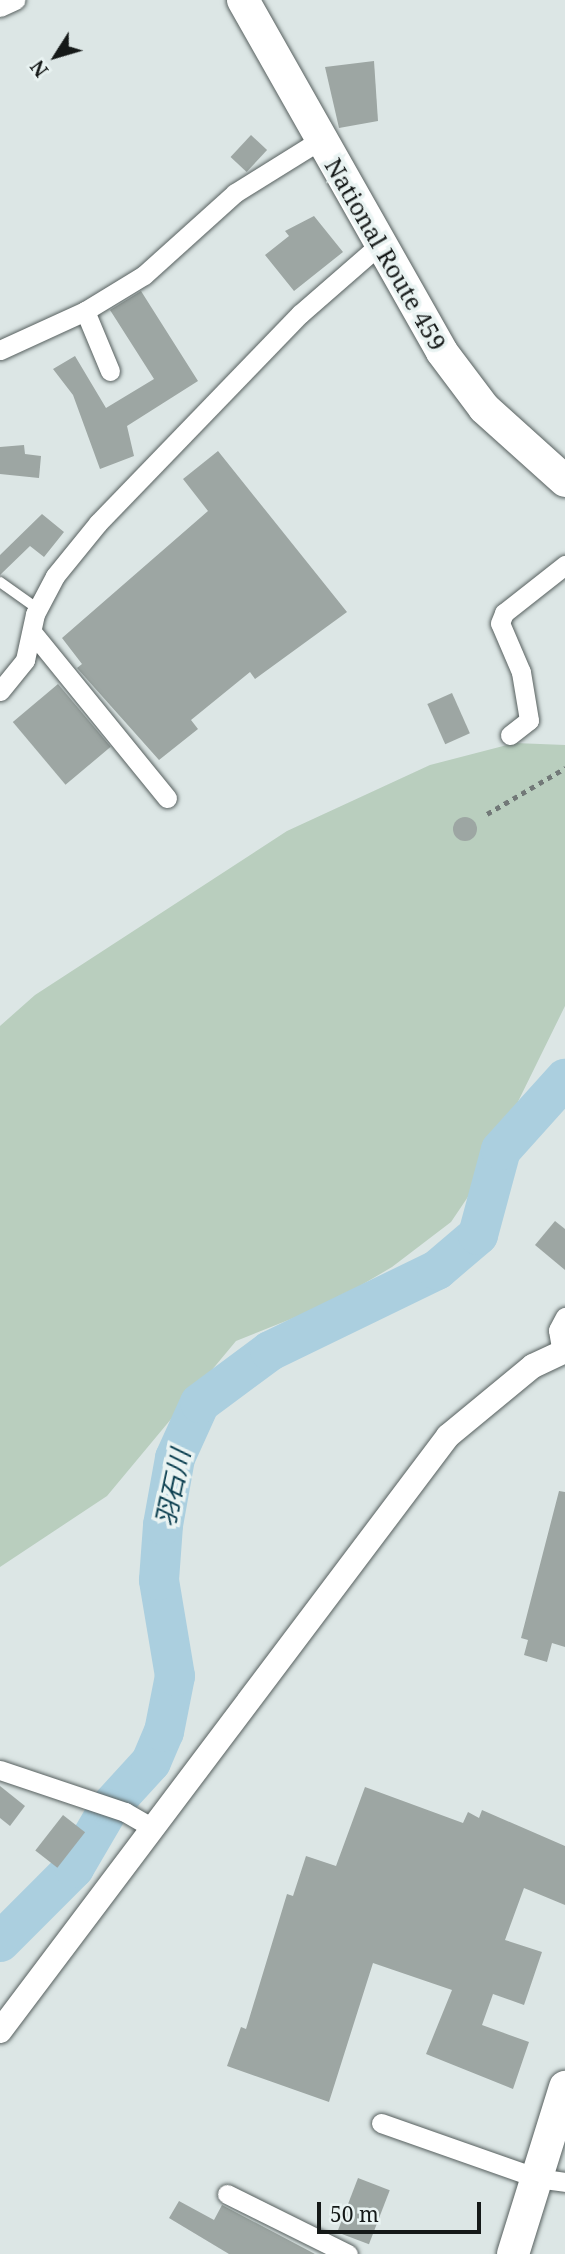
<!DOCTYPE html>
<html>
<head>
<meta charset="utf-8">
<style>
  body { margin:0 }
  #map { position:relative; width:565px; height:2254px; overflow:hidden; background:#dce6e5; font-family:"Noto Serif","Noto Sans JP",serif }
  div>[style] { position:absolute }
  .green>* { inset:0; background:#b9cebe }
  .river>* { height:40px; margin:-20px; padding:0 20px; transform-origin:20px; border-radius:20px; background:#abcfdf }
  .building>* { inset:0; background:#9da6a3; transform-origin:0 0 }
  .round { border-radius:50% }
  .path>* { height:4.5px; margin-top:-2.25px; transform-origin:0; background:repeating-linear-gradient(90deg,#727978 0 5px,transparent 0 10px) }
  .roads { filter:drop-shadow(0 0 2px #57605f) drop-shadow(0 0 2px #57605f) }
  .service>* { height:10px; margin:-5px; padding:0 5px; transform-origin:5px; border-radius:5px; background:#fff }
  .minor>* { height:19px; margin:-9.5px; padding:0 9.5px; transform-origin:9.5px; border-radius:9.5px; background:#fff }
  .tertiary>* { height:24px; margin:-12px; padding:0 12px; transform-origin:12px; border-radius:12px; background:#fff }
  .trunk>* { height:32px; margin:-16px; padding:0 16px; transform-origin:16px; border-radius:16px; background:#fff }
  span { translate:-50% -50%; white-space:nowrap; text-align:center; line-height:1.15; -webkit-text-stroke:7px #e9f3f2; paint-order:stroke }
  .street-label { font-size:24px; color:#151918 }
  .water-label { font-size:26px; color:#083c4d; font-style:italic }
  .north { position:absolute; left:21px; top:21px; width:70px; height:70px; -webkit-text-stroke:5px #e9f3f2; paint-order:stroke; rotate:233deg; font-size:19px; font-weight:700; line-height:28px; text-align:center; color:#151918 }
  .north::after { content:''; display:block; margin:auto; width:24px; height:32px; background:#151918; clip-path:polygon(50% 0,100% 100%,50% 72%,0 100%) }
  .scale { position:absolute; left:317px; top:2202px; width:164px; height:32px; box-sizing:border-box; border:4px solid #151918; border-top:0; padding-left:9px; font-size:21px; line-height:24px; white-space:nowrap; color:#151918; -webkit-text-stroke:5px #e9f3f2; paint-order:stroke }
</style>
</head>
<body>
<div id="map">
  <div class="green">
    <i style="clip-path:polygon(515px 743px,565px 745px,565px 1006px,480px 1179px,451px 1222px,392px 1267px,331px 1303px,236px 1341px,107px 1496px,0 1567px,0 1026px,35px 995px,287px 831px,430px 765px)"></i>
  </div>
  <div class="river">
    <i style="left:0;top:1942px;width:105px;rotate:-45deg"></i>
    <i style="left:74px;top:1868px;width:69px;rotate:-59.7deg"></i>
    <i style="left:109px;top:1808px;width:62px;rotate:-47.6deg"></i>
    <i style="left:151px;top:1762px;width:33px;rotate:-67deg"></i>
    <i style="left:164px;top:1732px;width:57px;rotate:-78.9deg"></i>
    <i style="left:175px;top:1676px;width:97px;rotate:-99.5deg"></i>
    <i style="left:159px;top:1580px;width:55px;rotate:-85.8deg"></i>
    <i style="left:163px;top:1525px;width:68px;rotate:-79.8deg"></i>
    <i style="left:175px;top:1458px;width:60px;rotate:-65.6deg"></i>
    <i style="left:200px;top:1403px;width:87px;rotate:-36.6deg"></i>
    <i style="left:270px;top:1351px;width:186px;rotate:-25.9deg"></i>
    <i style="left:437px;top:1270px;width:54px;rotate:-40.5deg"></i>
    <i style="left:478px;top:1235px;width:88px;rotate:-74.9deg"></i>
    <i style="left:501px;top:1150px;width:96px;rotate:-48deg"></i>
  </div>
  <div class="building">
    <i style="clip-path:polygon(374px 61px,378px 121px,339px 128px,325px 67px)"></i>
    <i style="left:251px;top:135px;width:22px;height:30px;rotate:43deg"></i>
    <i style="clip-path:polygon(314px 216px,343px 252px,294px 291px,265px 255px,289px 236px,285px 231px)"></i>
    <i style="clip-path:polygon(141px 291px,198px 381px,127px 426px,134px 456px,100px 469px,73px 395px,53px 369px,75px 356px,106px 408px,154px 379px,110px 310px)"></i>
    <i style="clip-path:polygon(24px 445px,25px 454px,41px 456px,39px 478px,0 474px,0 447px)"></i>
    <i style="clip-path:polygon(218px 451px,347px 612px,255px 679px,250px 672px,191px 720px,198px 729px,159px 760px,77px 668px,82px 664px,62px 638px,208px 511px,183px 479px)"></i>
    <i style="clip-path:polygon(42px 514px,64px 532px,44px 557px,30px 546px,0 575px,0 555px)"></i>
    <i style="left:58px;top:684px;width:82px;height:59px;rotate:50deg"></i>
    <i style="left:452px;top:693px;width:44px;height:27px;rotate:66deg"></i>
    <i class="round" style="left:453px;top:817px;width:24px;height:24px"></i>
    <i style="clip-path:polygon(555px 1221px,565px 1229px,565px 1270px,535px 1245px)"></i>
    <i style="clip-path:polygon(559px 1491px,565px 1492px,565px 1647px,552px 1643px,547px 1662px,524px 1655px,528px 1640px,521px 1638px)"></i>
    <i style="clip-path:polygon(0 1786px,25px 1806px,10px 1826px,0 1818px)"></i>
    <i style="clip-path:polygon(365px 1787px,463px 1823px,468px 1812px,479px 1818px,482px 1810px,565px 1846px,565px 1905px,524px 1888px,505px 1940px,542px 1952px,524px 2005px,493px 1994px,482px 2025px,529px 2042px,513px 2089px,426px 2054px,452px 1990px,373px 1963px,329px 2102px,227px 2066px,241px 2027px,246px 2029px,287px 1894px,293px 1896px,306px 1856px,336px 1866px)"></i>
    <i style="left:63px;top:1815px;width:28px;height:45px;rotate:38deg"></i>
    <i style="left:358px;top:2178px;width:34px;height:58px;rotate:21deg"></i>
    <i style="clip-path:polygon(179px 2201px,214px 2220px,222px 2205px,315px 2254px,229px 2254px,169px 2218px)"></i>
  </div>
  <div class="path">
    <i style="left:487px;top:814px;width:91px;rotate:-30.5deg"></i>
  </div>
  <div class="roads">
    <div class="service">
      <i style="left:0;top:582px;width:47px;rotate:35.4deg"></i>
    </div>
    <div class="minor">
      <i style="left:0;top:7px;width:17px;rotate:-25deg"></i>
      <i style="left:85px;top:311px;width:65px;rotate:67.4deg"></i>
      <i style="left:0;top:350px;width:94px;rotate:-24.6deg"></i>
      <i style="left:85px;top:311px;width:69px;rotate:-31.4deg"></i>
      <i style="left:144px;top:275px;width:122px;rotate:-42deg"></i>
      <i style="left:235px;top:193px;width:100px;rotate:-31.9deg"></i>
      <i style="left:32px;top:632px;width:214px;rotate:50.9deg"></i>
      <i style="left:0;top:691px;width:40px;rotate:-51deg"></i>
      <i style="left:25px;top:660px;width:47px;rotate:-77.7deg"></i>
      <i style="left:35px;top:614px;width:43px;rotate:-62.2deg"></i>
      <i style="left:55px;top:576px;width:68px;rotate:-50.9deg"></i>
      <i style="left:98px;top:523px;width:291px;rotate:-46deg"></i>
      <i style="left:300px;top:314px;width:103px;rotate:-41.1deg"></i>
      <i style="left:510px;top:735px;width:24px;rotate:-38deg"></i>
      <i style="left:529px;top:720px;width:49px;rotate:-99.5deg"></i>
      <i style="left:521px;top:672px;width:53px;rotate:-113.2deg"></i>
      <i style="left:500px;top:623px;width:11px;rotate:-68deg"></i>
      <i style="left:504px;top:613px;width:78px;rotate:-38.2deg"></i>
      <i style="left:562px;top:1353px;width:23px;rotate:-100deg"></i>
      <i style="left:558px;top:1330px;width:15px;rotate:-62deg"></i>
      <i style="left:0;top:1770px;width:132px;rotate:18.6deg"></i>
      <i style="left:125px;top:1812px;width:32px;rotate:30deg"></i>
      <i style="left:381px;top:2123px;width:165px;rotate:19.4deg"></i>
      <i style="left:537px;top:2178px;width:28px;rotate:8deg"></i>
      <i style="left:227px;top:2194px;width:135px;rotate:26.4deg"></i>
    </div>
    <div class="tertiary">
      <i style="left:0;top:2031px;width:745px;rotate:-53.02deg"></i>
      <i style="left:448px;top:1436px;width:110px;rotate:-39.5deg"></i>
      <i style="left:533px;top:1366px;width:35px;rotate:-25deg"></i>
    </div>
    <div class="trunk">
      <i style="left:243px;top:0;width:404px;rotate:60.5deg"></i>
      <i style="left:442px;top:352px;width:70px;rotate:53.1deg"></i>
      <i style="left:484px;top:408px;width:109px;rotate:42deg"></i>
      <i style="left:513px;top:2254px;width:175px;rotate:-72.7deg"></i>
    </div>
  </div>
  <div class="street-label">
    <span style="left:386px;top:254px;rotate:60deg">National Route 459</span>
  </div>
  <div class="water-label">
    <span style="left:173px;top:1488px;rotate:-78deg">羽石川</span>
  </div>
  <div class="north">N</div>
  <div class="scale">50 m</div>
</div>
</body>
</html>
